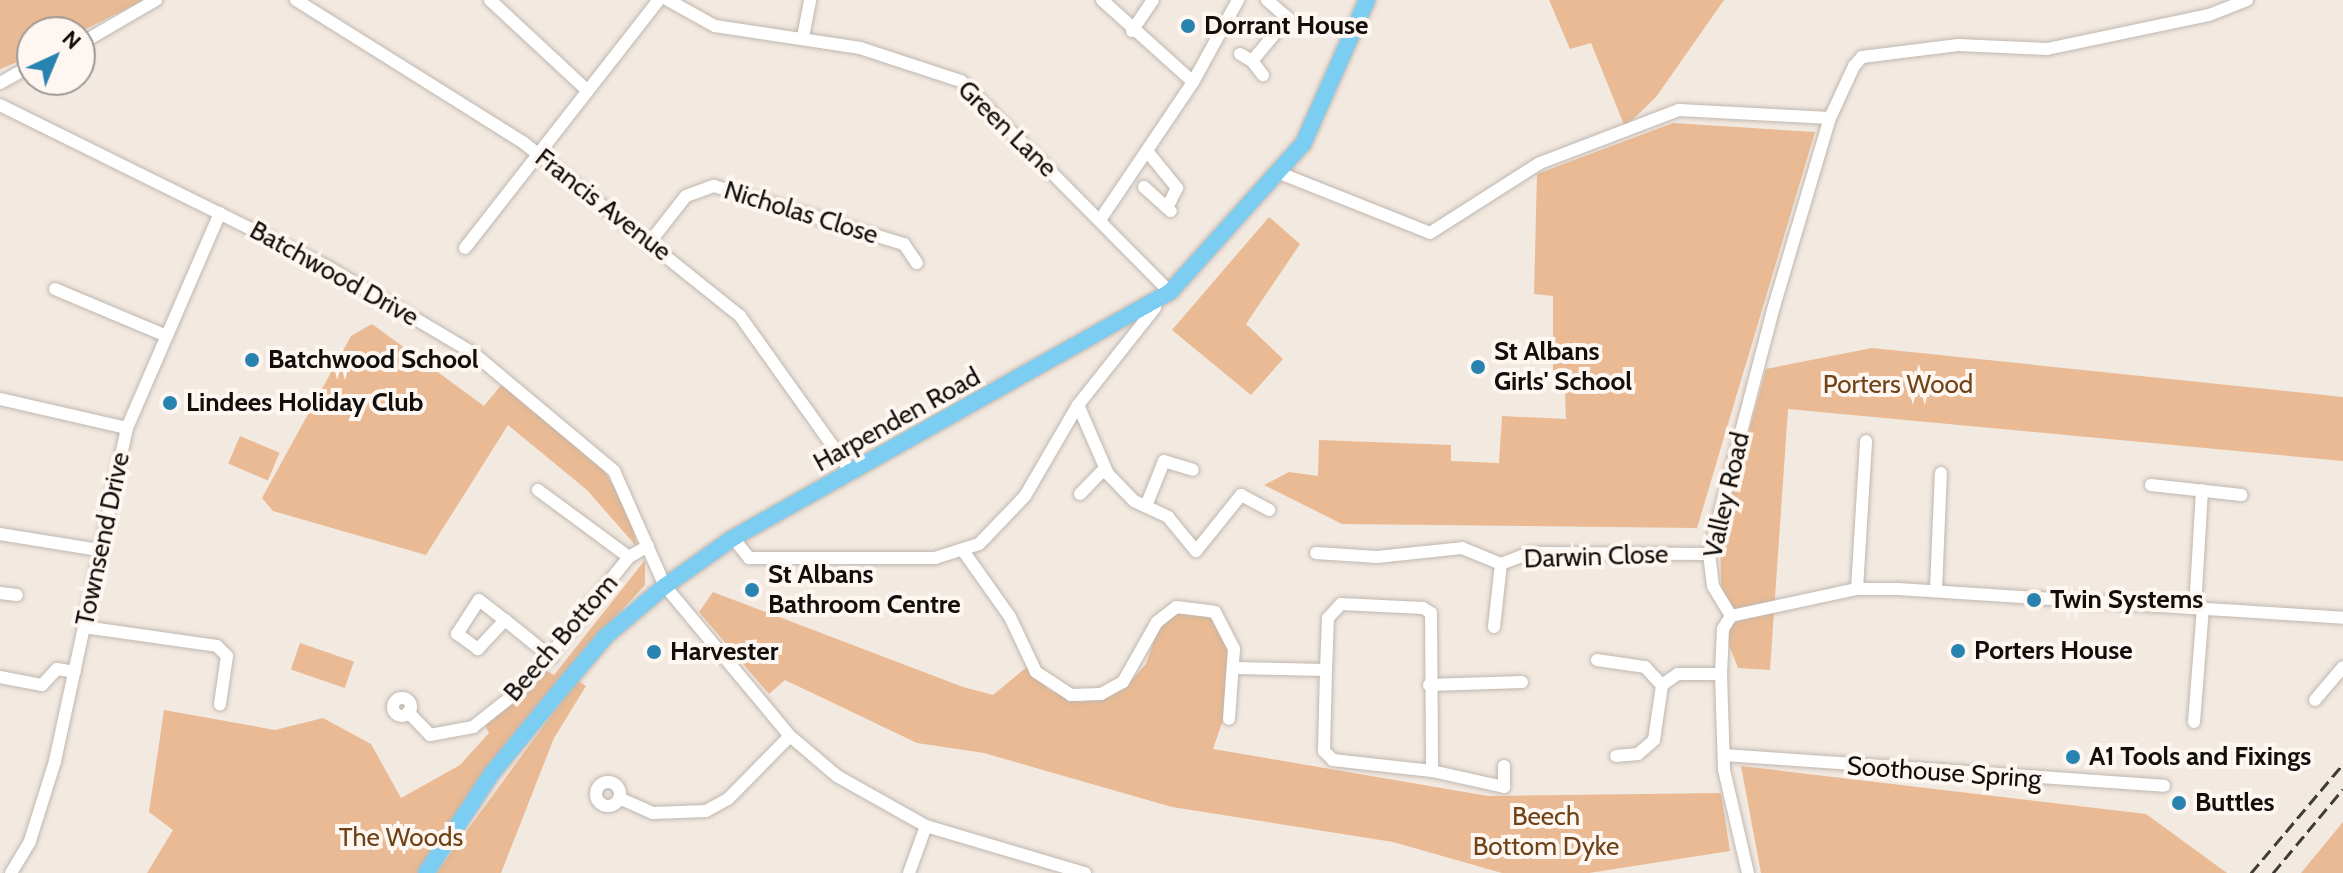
<!DOCTYPE html>
<html>
<head>
<meta charset="utf-8">
<style>
  body { margin:0 }
  #map { position:relative; width:2343px; height:873px; overflow:hidden; background:#f2e9e1; font-family:Cabin,sans-serif }
  div>[style] { position:absolute }
  .green>* { inset:0; background:#e9ba93; transform-origin:0 0 }
  .roads { filter:drop-shadow(0 0 2px #c0b7af) drop-shadow(0 0 2px #c0b7af) }
  .minor>* { height:12px; margin:-6px; padding:0 6px; transform-origin:6px; border-radius:6px; background:#fff }
  .minor>.ring { margin:-6px; padding:0; box-sizing:content-box; background:none; border:12px solid #fff; border-radius:50% }
  .major>* { height:16px; margin:-8px; padding:0 8px; transform-origin:8px; border-radius:8px; background:#7ccdf2 }
  .rail>* { height:3px; margin-top:-1.5px; transform-origin:0; background:repeating-linear-gradient(90deg,#3f3b38 0 12px,transparent 0 18px) }
  .dots>* { width:22px; height:22px; translate:-50% -50%; box-sizing:border-box; border:4px solid #fef6f0; border-radius:50% }
  span { translate:-50% -50%; white-space:nowrap; text-align:center; line-height:1.15; -webkit-text-stroke:8px #fef6f0; paint-order:stroke }
  .poi-label { font-size:26px; color:#110e0c; font-weight:700 }
  .left { translate:0 -50%; text-align:left }
  .street-label { font-size:26px; color:#110e0c }
  .park-label { font-size:26px; color:#6f4217 }
  .north { position:absolute; left:16px; top:16px; width:80px; height:80px; box-sizing:border-box; background:#fef6f0; border:2px solid #9f9995; border-radius:50%; rotate:44deg; font-size:22px; font-weight:700; line-height:32px; text-align:center; color:#110e0c }
  .north::after { content:''; display:block; margin:auto; width:28px; height:36px; background:#2883b0; clip-path:polygon(50% 0,100% 100%,50% 72%,0 100%) }
</style>
</head>
<body>
<div id="map">
  <div class="green">
    <i style="clip-path:polygon(0 0,144px 0,80px 32px,32px 32px,32px 56px,0 69px)"></i>
    <i style="clip-path:polygon(1549px 0,1724px 0,1656px 97px,1625px 127px,1591px 43px,1570px 49px)"></i>
    <i style="clip-path:polygon(1673px 123px,1815px 132px,1697px 528px,1342px 524px,1264px 485px,1289px 472px,1318px 476px,1319px 440px,1451px 445px,1451px 461px,1499px 463px,1502px 416px,1566px 419px,1564px 370px,1553px 370px,1553px 296px,1534px 294px,1537px 174px)"></i>
    <i style="clip-path:polygon(1269px 217px,1300px 244px,1246px 324px,1283px 359px,1251px 395px,1172px 330px)"></i>
    <i style="clip-path:polygon(372px 324px,484px 406px,502px 384px,601px 466px,631px 514px,637px 547px,587px 490px,508px 425px,426px 555px,273px 511px,262px 498px,351px 336px)"></i>
    <i style="clip-path:polygon(1872px 348px,2343px 397px,2343px 461px,1788px 409px,1770px 670px,1738px 668px,1722px 627px,1720px 538px,1766px 369px)"></i>
    <i style="left:240px;top:436px;width:43px;height:30px;rotate:23deg"></i>
    <i style="clip-path:polygon(645px 560px,645px 585px,595px 639px,421px 873px,147px 873px,173px 830px,149px 812px,164px 710px,275px 730px,323px 718px,371px 744px,401px 798px,460px 765px,489px 733px,484px 723px,544px 669px,554px 675px)"></i>
    <i style="clip-path:polygon(713px 592px,963px 687px,993px 695px,1028px 666px,1049px 690px,1080px 702px,1126px 686px,1146px 664px,1158px 629px,1179px 611px,1210px 614px,1228px 637px,1228px 705px,1213px 749px,1488px 796px,1721px 793px,1730px 851px,1589px 873px,1502px 873px,1393px 842px,1172px 807px,984px 753px,917px 743px,785px 680px,769px 694px,699px 612px)"></i>
    <i style="left:300px;top:643px;width:57px;height:28px;rotate:19deg"></i>
    <i style="clip-path:polygon(577px 680px,586px 686px,554px 738px,501px 873px,436px 873px)"></i>
    <i style="clip-path:polygon(1741px 766px,2146px 814px,2227px 873px,1761px 873px)"></i>
    <i style="clip-path:polygon(2343px 822px,2343px 873px,2301px 873px)"></i>
  </div>
  <div class="roads">
    <div class="minor">
      <i style="left:296px;top:0;width:269px;rotate:32.1deg"></i>
      <i style="left:524px;top:143px;width:277px;rotate:38.7deg"></i>
      <i style="left:740px;top:316px;width:193px;rotate:54.5deg"></i>
      <i style="left:490px;top:0;width:132px;rotate:42.9deg"></i>
      <i style="left:668px;top:0;width:54px;rotate:29deg"></i>
      <i style="left:715px;top:26px;width:147px;rotate:8.6deg"></i>
      <i style="left:860px;top:48px;width:106px;rotate:18.1deg"></i>
      <i style="left:961px;top:81px;width:297px;rotate:45.3deg"></i>
      <i style="left:1102px;top:0;width:122px;rotate:42deg"></i>
      <i style="left:1267px;top:0;width:28px;rotate:41deg"></i>
      <i style="left:1132px;top:31px;width:37px;rotate:-56deg"></i>
      <i style="left:803px;top:37px;width:38px;rotate:-79deg"></i>
      <i style="left:80px;top:44px;width:88px;rotate:-30.1deg"></i>
      <i style="left:1240px;top:54px;width:14px;rotate:30deg"></i>
      <i style="left:1252px;top:61px;width:56px;rotate:-50.1deg"></i>
      <i style="left:1252px;top:61px;width:18px;rotate:52deg"></i>
      <i style="left:0;top:83px;width:37px;rotate:-29deg"></i>
      <i style="left:0;top:105px;width:364px;rotate:26.3deg"></i>
      <i style="left:326px;top:266px;width:171px;rotate:30.6deg"></i>
      <i style="left:473px;top:353px;width:184px;rotate:39.9deg"></i>
      <i style="left:614px;top:471px;width:126px;rotate:66.1deg"></i>
      <i style="left:665px;top:586px;width:195px;rotate:50.2deg"></i>
      <i style="left:790px;top:736px;width:62px;rotate:40.4deg"></i>
      <i style="left:837px;top:776px;width:102px;rotate:29.3deg"></i>
      <i style="left:926px;top:826px;width:166px;rotate:16.5deg"></i>
      <i style="left:1147px;top:151px;width:48px;rotate:51deg"></i>
      <i style="left:1177px;top:188px;width:22px;rotate:117deg"></i>
      <i style="left:1282px;top:174px;width:159px;rotate:21.7deg"></i>
      <i style="left:1430px;top:233px;width:130px;rotate:-32.5deg"></i>
      <i style="left:1540px;top:163px;width:149px;rotate:-20.9deg"></i>
      <i style="left:1679px;top:110px;width:151px;rotate:3deg"></i>
      <i style="left:1144px;top:187px;width:36px;rotate:42deg"></i>
      <i style="left:1100px;top:220px;width:166px;rotate:-56deg"></i>
      <i style="left:1193px;top:82px;width:94px;rotate:-61.2deg"></i>
      <i style="left:650px;top:242px;width:58px;rotate:-52deg"></i>
      <i style="left:686px;top:196px;width:30px;rotate:-20deg"></i>
      <i style="left:714px;top:186px;width:199px;rotate:17deg"></i>
      <i style="left:904px;top:244px;width:23px;rotate:56deg"></i>
      <i style="left:465px;top:248px;width:315px;rotate:-52deg"></i>
      <i style="left:55px;top:289px;width:121px;rotate:22.8deg"></i>
      <i style="left:0;top:399px;width:130px;rotate:12.9deg"></i>
      <i style="left:1078px;top:405px;width:75px;rotate:66.5deg"></i>
      <i style="left:1108px;top:474px;width:37px;rotate:46deg"></i>
      <i style="left:1134px;top:501px;width:38px;rotate:25deg"></i>
      <i style="left:1168px;top:517px;width:44px;rotate:50.5deg"></i>
      <i style="left:1196px;top:551px;width:72px;rotate:-51.2deg"></i>
      <i style="left:1241px;top:495px;width:32px;rotate:28deg"></i>
      <i style="left:2151px;top:485px;width:91px;rotate:6.3deg"></i>
      <i style="left:538px;top:490px;width:113px;rotate:36.4deg"></i>
      <i style="left:1080px;top:494px;width:36px;rotate:-46deg"></i>
      <i style="left:1146px;top:506px;width:48px;rotate:-68.2deg"></i>
      <i style="left:1164px;top:461px;width:30px;rotate:17deg"></i>
      <i style="left:0;top:534px;width:100px;rotate:9.2deg"></i>
      <i style="left:733px;top:538px;width:26px;rotate:51deg"></i>
      <i style="left:749px;top:558px;width:186px"></i>
      <i style="left:935px;top:558px;width:46px;rotate:-17.7deg"></i>
      <i style="left:979px;top:544px;width:66px;rotate:-46.2deg"></i>
      <i style="left:1025px;top:496px;width:105px;rotate:-59.8deg"></i>
      <i style="left:1078px;top:405px;width:124px;rotate:-51.6deg"></i>
      <i style="left:964px;top:552px;width:80px;rotate:54.7deg"></i>
      <i style="left:1010px;top:617px;width:61px;rotate:64.7deg"></i>
      <i style="left:1036px;top:672px;width:42px;rotate:33.3deg"></i>
      <i style="left:1071px;top:695px;width:30px;rotate:-2deg"></i>
      <i style="left:1101px;top:694px;width:25px;rotate:-29deg"></i>
      <i style="left:1123px;top:682px;width:69px;rotate:-60.5deg"></i>
      <i style="left:1157px;top:622px;width:24px;rotate:-38deg"></i>
      <i style="left:1176px;top:607px;width:39px;rotate:7deg"></i>
      <i style="left:1215px;top:612px;width:42px;rotate:62.8deg"></i>
      <i style="left:1234px;top:649px;width:70px;rotate:94.1deg"></i>
      <i style="left:1316px;top:553px;width:61px;rotate:3.8deg"></i>
      <i style="left:1377px;top:557px;width:85px;rotate:-6deg"></i>
      <i style="left:1462px;top:548px;width:42px;rotate:22.3deg"></i>
      <i style="left:1501px;top:564px;width:31px;rotate:-21deg"></i>
      <i style="left:1530px;top:553px;width:179px;rotate:0.3deg"></i>
      <i style="left:1857px;top:589px;width:148px;rotate:-86.5deg"></i>
      <i style="left:1936px;top:590px;width:117px;rotate:-87.6deg"></i>
      <i style="left:0;top:593px;width:17px;rotate:7deg"></i>
      <i style="left:2195px;top:608px;width:118px;rotate:-86.6deg"></i>
      <i style="left:1731px;top:616px;width:35px;rotate:-121deg"></i>
      <i style="left:1713px;top:586px;width:32px;rotate:-97deg"></i>
      <i style="left:1709px;top:554px;width:252px;rotate:-75.3deg"></i>
      <i style="left:1773px;top:310px;width:200px;rotate:-73.5deg"></i>
      <i style="left:1830px;top:118px;width:57px;rotate:-65.2deg"></i>
      <i style="left:1854px;top:66px;width:12px;rotate:-48deg"></i>
      <i style="left:1862px;top:57px;width:97px;rotate:-7.1deg"></i>
      <i style="left:1958px;top:45px;width:89px;rotate:2.6deg"></i>
      <i style="left:2047px;top:49px;width:166px;rotate:-11.9deg"></i>
      <i style="left:2209px;top:15px;width:41px;rotate:-21.5deg"></i>
      <i style="left:1731px;top:616px;width:129px;rotate:-12.1deg"></i>
      <i style="left:1857px;top:589px;width:41px"></i>
      <i style="left:1898px;top:589px;width:446px;rotate:3.7deg"></i>
      <i style="left:1731px;top:616px;width:15px;rotate:122deg"></i>
      <i style="left:1723px;top:629px;width:45px;rotate:92.5deg"></i>
      <i style="left:1721px;top:674px;width:96px;rotate:88.2deg"></i>
      <i style="left:1724px;top:770px;width:106px;rotate:76.9deg"></i>
      <i style="left:505px;top:620px;width:40px;rotate:133deg"></i>
      <i style="left:478px;top:649px;width:26px;rotate:-144deg"></i>
      <i style="left:457px;top:634px;width:40px;rotate:-57.1deg"></i>
      <i style="left:479px;top:600px;width:33px;rotate:38deg"></i>
      <i style="left:505px;top:620px;width:60px;rotate:39deg"></i>
      <i style="left:84px;top:627px;width:134px;rotate:8.1deg"></i>
      <i style="left:217px;top:646px;width:14px;rotate:45deg"></i>
      <i style="left:227px;top:656px;width:49px;rotate:98.3deg"></i>
      <i style="left:1494px;top:627px;width:63px;rotate:-83.7deg"></i>
      <i style="left:1597px;top:660px;width:49px;rotate:8.3deg"></i>
      <i style="left:1645px;top:667px;width:25px;rotate:47deg"></i>
      <i style="left:1235px;top:668px;width:91px;rotate:1.3deg"></i>
      <i style="left:1326px;top:670px;width:52px;rotate:-87.8deg"></i>
      <i style="left:1328px;top:618px;width:19px;rotate:-47deg"></i>
      <i style="left:1341px;top:604px;width:82px;rotate:2.8deg"></i>
      <i style="left:1423px;top:608px;width:9px;rotate:32deg"></i>
      <i style="left:1431px;top:613px;width:158px;rotate:89.6deg"></i>
      <i style="left:1432px;top:771px;width:100px;rotate:-173.7deg"></i>
      <i style="left:1333px;top:760px;width:13px;rotate:-135deg"></i>
      <i style="left:1324px;top:751px;width:81px;rotate:-88.6deg"></i>
      <i style="left:0;top:677px;width:43px;rotate:10.8deg"></i>
      <i style="left:42px;top:685px;width:22px;rotate:-47deg"></i>
      <i style="left:57px;top:669px;width:18px;rotate:9deg"></i>
      <i style="left:1429px;top:685px;width:93px;rotate:-1.8deg"></i>
      <i class="ring" style="left:393px;top:698px;width:6px;height:6px"></i>
      <i style="left:2315px;top:700px;width:43px;rotate:-49.7deg"></i>
      <i style="left:408px;top:712px;width:32px;rotate:46deg"></i>
      <i style="left:430px;top:735px;width:44px;rotate:-10.5deg"></i>
      <i style="left:473px;top:727px;width:68px;rotate:-38.4deg"></i>
      <i style="left:526px;top:685px;width:164px;rotate:-51.2deg"></i>
      <i style="left:629px;top:557px;width:22px;rotate:-30deg"></i>
      <i style="left:2194px;top:722px;width:114px;rotate:-85.5deg"></i>
      <i style="left:1724px;top:755px;width:441px;rotate:4deg"></i>
      <i style="left:1616px;top:756px;width:22px;rotate:-5deg"></i>
      <i style="left:1638px;top:754px;width:21px;rotate:-41deg"></i>
      <i style="left:1654px;top:740px;width:56px;rotate:-81.7deg"></i>
      <i style="left:1662px;top:685px;width:19px;rotate:-35deg"></i>
      <i style="left:1678px;top:674px;width:43px"></i>
      <i style="left:1432px;top:771px;width:74px;rotate:12.5deg"></i>
      <i style="left:1504px;top:787px;width:21px;rotate:-90deg"></i>
      <i class="ring" style="left:596px;top:782px;width:12px;height:12px"></i>
      <i style="left:619px;top:798px;width:37px;rotate:24deg"></i>
      <i style="left:653px;top:813px;width:53px;rotate:-2.2deg"></i>
      <i style="left:706px;top:811px;width:25px;rotate:-29deg"></i>
      <i style="left:728px;top:799px;width:88px;rotate:-45.5deg"></i>
      <i style="left:11px;top:873px;width:37px;rotate:-59deg"></i>
      <i style="left:30px;top:841px;width:84px;rotate:-72.6deg"></i>
      <i style="left:55px;top:761px;width:341px;rotate:-77.8deg"></i>
      <i style="left:127px;top:428px;width:234px;rotate:-66.6deg"></i>
      <i style="left:909px;top:873px;width:50px;rotate:-70.1deg"></i>
    </div>
    <div class="major">
      <i style="left:426px;top:873px;width:120px;rotate:-56.6deg"></i>
      <i style="left:492px;top:773px;width:118px;rotate:-50.5deg"></i>
      <i style="left:567px;top:682px;width:60px;rotate:-49.7deg"></i>
      <i style="left:606px;top:636px;width:77px;rotate:-40.3deg"></i>
      <i style="left:665px;top:586px;width:83px;rotate:-35.2deg"></i>
      <i style="left:733px;top:538px;width:501px;rotate:-29.38deg"></i>
      <i style="left:1170px;top:292px;width:199px;rotate:-48.1deg"></i>
      <i style="left:1303px;top:144px;width:158px;rotate:-66deg"></i>
    </div>
  </div>
  <div class="rail">
    <i style="left:2251px;top:873px;width:143px;rotate:-49.8deg"></i>
    <i style="left:2273px;top:873px;width:109px;rotate:-50.2deg"></i>
  </div>
  <div class="dots">
    <i style="left:1188px;top:26px;background:#2883b0"></i>
    <i style="left:252px;top:360px;background:#2883b0"></i>
    <i style="left:1478px;top:367px;background:#2883b0"></i>
    <i style="left:170px;top:403px;background:#2883b0"></i>
    <i style="left:752px;top:590px;background:#2883b0"></i>
    <i style="left:2034px;top:600px;background:#2883b0"></i>
    <i style="left:1958px;top:651px;background:#2883b0"></i>
    <i style="left:654px;top:652px;background:#2883b0"></i>
    <i style="left:2073px;top:757px;background:#2883b0"></i>
    <i style="left:2179px;top:803px;background:#2883b0"></i>
  </div>
  <div class="poi-label">
    <span class="left" style="left:1204px;top:26px">Dorrant House</span>
    <span class="left" style="left:1494px;top:367px">St Albans<br>Girls' School</span>
    <span class="left" style="left:268px;top:360px">Batchwood School</span>
    <span class="left" style="left:186px;top:403px">Lindees Holiday Club</span>
    <span class="left" style="left:768px;top:590px">St Albans<br>Bathroom Centre</span>
    <span class="left" style="left:2050px;top:600px">Twin Systems</span>
    <span class="left" style="left:1974px;top:651px">Porters House</span>
    <span class="left" style="left:670px;top:652px">Harvester</span>
    <span class="left" style="left:2089px;top:757px">A1 Tools and Fixings</span>
    <span class="left" style="left:2195px;top:803px">Buttles</span>
  </div>
  <div class="street-label">
    <span style="left:1007px;top:129px;rotate:44deg">Green Lane</span>
    <span style="left:603px;top:205px;rotate:38deg">Francis Avenue</span>
    <span style="left:801px;top:213px;rotate:17deg">Nicholas Close</span>
    <span style="left:334px;top:274px;rotate:29deg">Batchwood Drive</span>
    <span style="left:897px;top:420px;rotate:-29deg">Harpenden Road</span>
    <span style="left:1727px;top:495px;rotate:-77deg">Valley Road</span>
    <span style="left:103px;top:539px;rotate:-78deg">Townsend Drive</span>
    <span style="left:1596px;top:557px;rotate:-2deg">Darwin Close</span>
    <span style="left:561px;top:638px;rotate:-49deg">Beech Bottom</span>
    <span style="left:1944px;top:773px;rotate:4deg">Soothouse Spring</span>
  </div>
  <div class="park-label">
    <span style="left:1898px;top:385px">Porters Wood</span>
    <span style="left:1546px;top:832px">Beech<br>Bottom Dyke</span>
    <span style="left:401px;top:838px">The Woods</span>
  </div>
  <div class="north">N</div>
</div>
</body>
</html>
